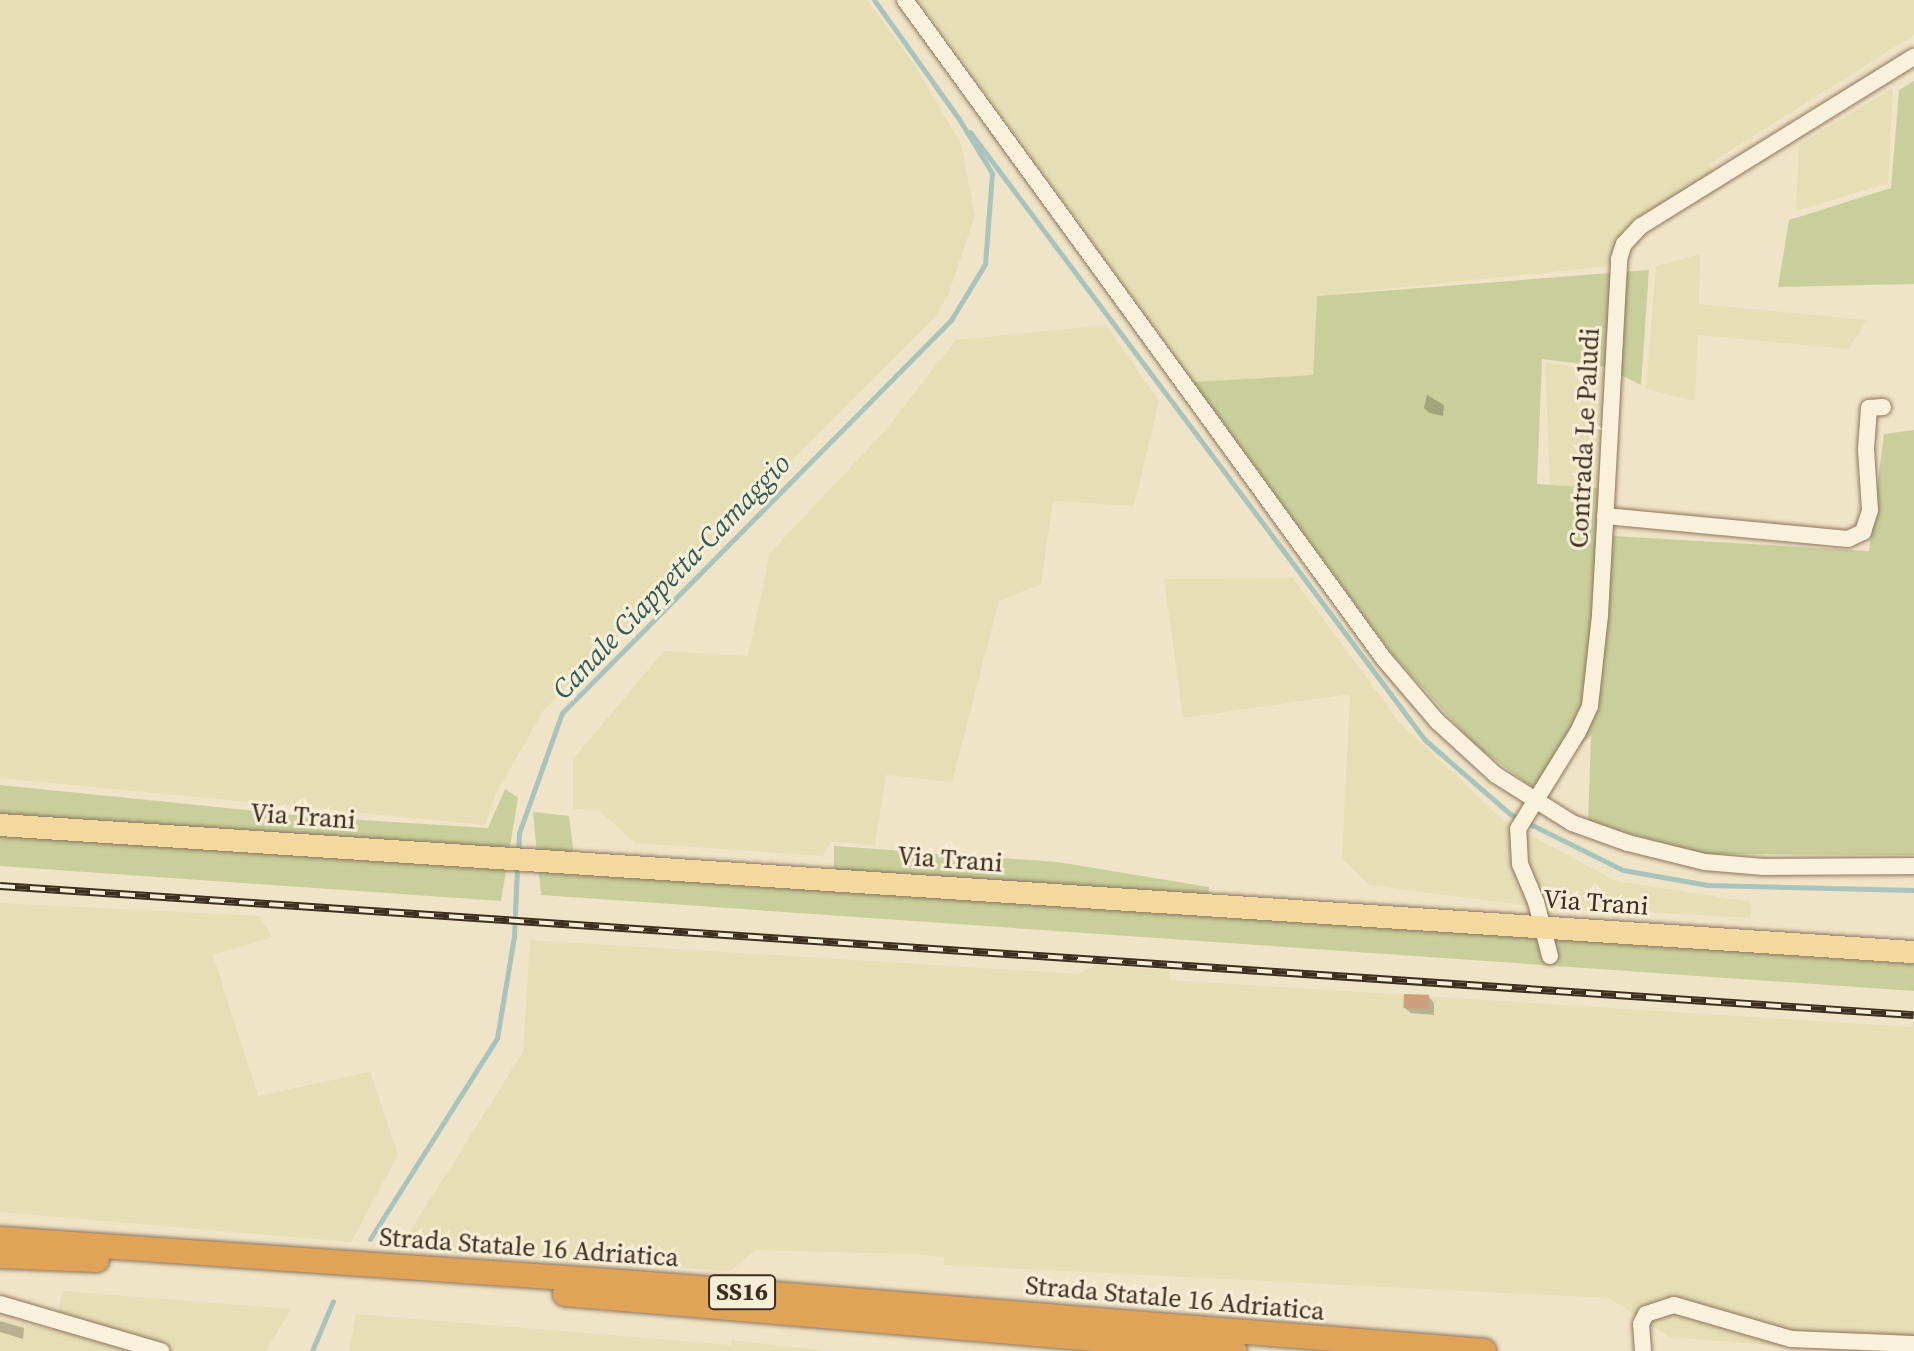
<!DOCTYPE html>
<html>
<head>
<meta charset="utf-8">
<style>
  body { margin:0 }
  #map { position:relative; width:1914px; height:1351px; overflow:hidden; background:#f0e4c8; font-family:"Source Serif 4",serif }
  div>[style] { position:absolute }
  .farmland>* { inset:0; background:#e6deb5 }
  .green>* { inset:0; background:#c9cf9b }
  .shadow>* { inset:0; background:#0003 }
  .stream>* { height:5px; margin:-2.5px; padding:0 2.5px; transform-origin:2.5px; border-radius:2.5px; background:#a9c4bc }
  .building>* { inset:0; background:#cf9f7d; transform-origin:0 0 }
  .roads { filter:drop-shadow(0 0 2px #8d765c) drop-shadow(0 0 2px #8d765c) }
  .minor>* { height:16px; margin:-8px; padding:0 8px; transform-origin:8px; border-radius:8px; background:#faf1dc }
  .major>* { height:22px; margin:-11px; padding:0 11px; transform-origin:11px; border-radius:11px; background:#f3d9a0 }
  .highway>* { height:24px; margin:-12px; padding:0 12px; transform-origin:12px; border-radius:12px; background:#e0a458 }
  .rail>* { height:8px; margin-top:-4px; transform-origin:0; background:repeating-linear-gradient(90deg,#f7eed8 0 15px,#3d2e20 0 30px); box-sizing:border-box; border-block:2px solid #3d2e20 }
  span { translate:-50% -50%; white-space:nowrap; text-align:center; line-height:1.15; -webkit-text-stroke:6px #f7eed8; paint-order:stroke }
  .shield-label span { padding:2px 6px; background:#f7eed8; border:2px solid; border-radius:6px; -webkit-text-stroke-width:0 }
  .shield-label { font-size:24px; color:#3d2e20; font-weight:700 }
  .street-label { font-size:26px; color:#3d2e20 }
  .water-label { font-size:28px; color:#2f5d5a; font-style:italic }
</style>
</head>
<body>
<div id="map">
  <div class="farmland">
    <i style="clip-path:polygon(0 0,867px 0,914px 64px,961px 144px,975px 216px,948px 295px,935px 317px,543px 711px,497px 792px,485px 825px,0 778px)"></i>
    <i style="clip-path:polygon(919px 0,1914px 0,1914px 35px,1709px 164px,1713px 174px,1644px 230px,1620px 265px,1317px 296px,1313px 375px,1193px 382px)"></i>
    <i style="clip-path:polygon(1893px 88px,1888px 183px,1796px 211px,1799px 145px)"></i>
    <i style="clip-path:polygon(1700px 254px,1699px 304px,1867px 320px,1849px 349px,1698px 335px,1695px 401px,1646px 389px,1656px 266px)"></i>
    <i style="clip-path:polygon(1106px 325px,1159px 401px,1134px 506px,1053px 501px,1041px 584px,999px 601px,952px 782px,886px 775px,875px 845px,831px 842px,823px 856px,635px 843px,599px 810px,573px 809px,573px 759px,664px 651px,748px 656px,770px 553px,883px 433px,956px 340px)"></i>
    <i style="clip-path:polygon(1545px 362px,1609px 373px,1605px 488px,1550px 485px)"></i>
    <i style="clip-path:polygon(1293px 578px,1399px 722px,1505px 822px,1616px 881px,1751px 902px,1750px 918px,1523px 905px,1369px 885px,1342px 858px,1350px 694px,1183px 718px,1164px 579px)"></i>
    <i style="clip-path:polygon(0 903px,259px 916px,272px 937px,213px 955px,258px 1096px,370px 1072px,398px 1155px,351px 1242px,0 1212px)"></i>
    <i style="clip-path:polygon(530px 940px,1079px 974px,1095px 965px,1169px 970px,1171px 980px,1911px 1027px,1914px 1020px,1914px 1351px,1843px 1351px,1669px 1337px,1609px 1298px,944px 1265px,944px 1257px,912px 1254px,755px 1250px,730px 1271px,399px 1249px,523px 1052px)"></i>
    <i style="clip-path:polygon(63px 1291px,291px 1309px,266px 1351px,0 1351px,0 1319px,53px 1330px)"></i>
    <i style="clip-path:polygon(356px 1314px,731px 1345px,732px 1340px,829px 1351px,349px 1351px)"></i>
  </div>
  <div class="green">
    <i style="clip-path:polygon(1914px 81px,1914px 284px,1778px 287px,1789px 220px,1891px 188px,1899px 90px)"></i>
    <i style="clip-path:polygon(1649px 270px,1641px 385px,1605px 367px,1542px 359px,1537px 484px,1599px 488px,1597px 535px,1869px 551px,1884px 434px,1914px 430px,1914px 855px,1702px 854px,1588px 822px,1591px 735px,1532px 787px,1475px 745px,1392px 654px,1193px 382px,1313px 375px,1317px 296px)"></i>
    <i style="clip-path:polygon(0 785px,314px 817px,488px 828px,505px 789px,518px 798px,501px 901px,0 866px)"></i>
    <i style="clip-path:polygon(533px 812px,569px 816px,573px 848px,571px 874px,834px 888px,834px 846px,1058px 862px,1209px 887px,1207px 917px,1390px 926px,1914px 964px,1914px 991px,541px 895px)"></i>
  </div>
  <div class="shadow">
    <i style="clip-path:polygon(1427px 395px,1444px 405px,1443px 416px,1430px 413px,1424px 408px)"></i>
    <i style="clip-path:polygon(1429px 997px,1434px 1003px,1434px 1015px,1411px 1013px,1405px 1008px)"></i>
    <i style="clip-path:polygon(0 1321px,24px 1328px,23px 1339px,0 1332px)"></i>
  </div>
  <div class="stream">
    <i style="left:970px;top:132px;width:759px;rotate:53.19deg"></i>
    <i style="left:1425px;top:740px;width:113px;rotate:41deg"></i>
    <i style="left:1510px;top:814px;width:126px;rotate:26.4deg"></i>
    <i style="left:1623px;top:870px;width:86px;rotate:10deg"></i>
    <i style="left:1708px;top:885px;width:206px;rotate:1.4deg"></i>
    <i style="left:518px;top:853px;width:20px;rotate:-87deg"></i>
    <i style="left:519px;top:833px;width:127px;rotate:-70.3deg"></i>
    <i style="left:562px;top:713px;width:553px;rotate:-45.29deg"></i>
    <i style="left:951px;top:320px;width:66px;rotate:-58.7deg"></i>
    <i style="left:985px;top:264px;width:91px;rotate:-85.6deg"></i>
    <i style="left:992px;top:173px;width:63px;rotate:-121.4deg"></i>
    <i style="left:959px;top:119px;width:146px;rotate:-125.5deg"></i>
    <i style="left:370px;top:1239px;width:238px;rotate:-57.7deg"></i>
    <i style="left:497px;top:1038px;width:103px;rotate:-80.5deg"></i>
    <i style="left:514px;top:936px;width:69px;rotate:-87.5deg"></i>
    <i style="left:312px;top:1351px;width:54px;rotate:-67.2deg"></i>
  </div>
  <div class="building">
    <i style="left:1404px;top:994px;width:25px;height:14px;rotate:2deg"></i>
  </div>
  <div class="roads">
    <div class="minor">
      <i style="left:905px;top:0;width:815px;rotate:53.99deg"></i>
      <i style="left:1384px;top:659px;width:82px;rotate:49.5deg"></i>
      <i style="left:1437px;top:721px;width:80px;rotate:42.5deg"></i>
      <i style="left:1496px;top:775px;width:90px;rotate:32.3deg"></i>
      <i style="left:1572px;top:823px;width:59px;rotate:19.7deg"></i>
      <i style="left:1628px;top:843px;width:79px;rotate:13.9deg"></i>
      <i style="left:1705px;top:862px;width:59px;rotate:4.8deg"></i>
      <i style="left:1764px;top:867px;width:150px;rotate:-0.4deg"></i>
      <i style="left:1605px;top:516px;width:244px;rotate:5.4deg"></i>
      <i style="left:1848px;top:539px;width:17px;rotate:-25deg"></i>
      <i style="left:1863px;top:532px;width:23px;rotate:-72deg"></i>
      <i style="left:1870px;top:510px;width:61px;rotate:-93.8deg"></i>
      <i style="left:1866px;top:449px;width:41px;rotate:-85.8deg"></i>
      <i style="left:1869px;top:408px;width:14px;rotate:-4deg"></i>
      <i style="left:1550px;top:956px;width:56px;rotate:-104.5deg"></i>
      <i style="left:1536px;top:902px;width:41px;rotate:-112.8deg"></i>
      <i style="left:1520px;top:864px;width:35px;rotate:-93deg"></i>
      <i style="left:1518px;top:829px;width:114px;rotate:-58.3deg"></i>
      <i style="left:1578px;top:732px;width:29px;rotate:-65deg"></i>
      <i style="left:1590px;top:706px;width:92px;rotate:-83.7deg"></i>
      <i style="left:1600px;top:615px;width:357px;rotate:-86.9deg"></i>
      <i style="left:1619px;top:259px;width:16px;rotate:-72deg"></i>
      <i style="left:1624px;top:244px;width:25px;rotate:-47deg"></i>
      <i style="left:1641px;top:226px;width:321px;rotate:-31.8deg"></i>
      <i style="left:0;top:1304px;width:168px;rotate:16.3deg"></i>
      <i style="left:1643px;top:1351px;width:27px;rotate:-94deg"></i>
      <i style="left:1641px;top:1324px;width:11px;rotate:-63deg"></i>
      <i style="left:1646px;top:1314px;width:29px;rotate:-18deg"></i>
      <i style="left:1674px;top:1305px;width:122px;rotate:16.2deg"></i>
      <i style="left:1791px;top:1339px;width:123px;rotate:2.3deg"></i>
    </div>
    <div class="major">
      <i style="left:0;top:825px;width:1918px;rotate:3.8deg"></i>
    </div>
    <div class="highway">
      <i style="left:0;top:1239px;width:624px;rotate:3.95deg"></i>
      <i style="left:623px;top:1282px;width:864px;rotate:4.58deg"></i>
      <i style="left:0;top:1256px;width:97px;rotate:2.4deg"></i>
      <i style="left:565px;top:1294px;width:672px;rotate:4.86deg"></i>
    </div>
  </div>
  <div class="rail">
    <i style="left:0;top:886px;width:1918px;rotate:3.86deg"></i>
  </div>
  <div class="shield-label">
    <span style="left:742px;top:1292px">SS16</span>
  </div>
  <div class="street-label">
    <span style="left:1585px;top:438px;rotate:-87deg">Contrada Le Paludi</span>
    <span style="left:303px;top:817px;rotate:4deg">Via Trani</span>
    <span style="left:950px;top:860px;rotate:4deg">Via Trani</span>
    <span style="left:1596px;top:903px;rotate:4deg">Via Trani</span>
    <span style="left:529px;top:1248px;rotate:4deg">Strada Statale 16 Adriatica</span>
    <span style="left:1175px;top:1299px;rotate:5deg">Strada Statale 16 Adriatica</span>
  </div>
  <div class="water-label">
    <span style="left:671px;top:576px;rotate:-46deg">Canale Ciappetta-Camaggio</span>
  </div>
</div>
</body>
</html>
